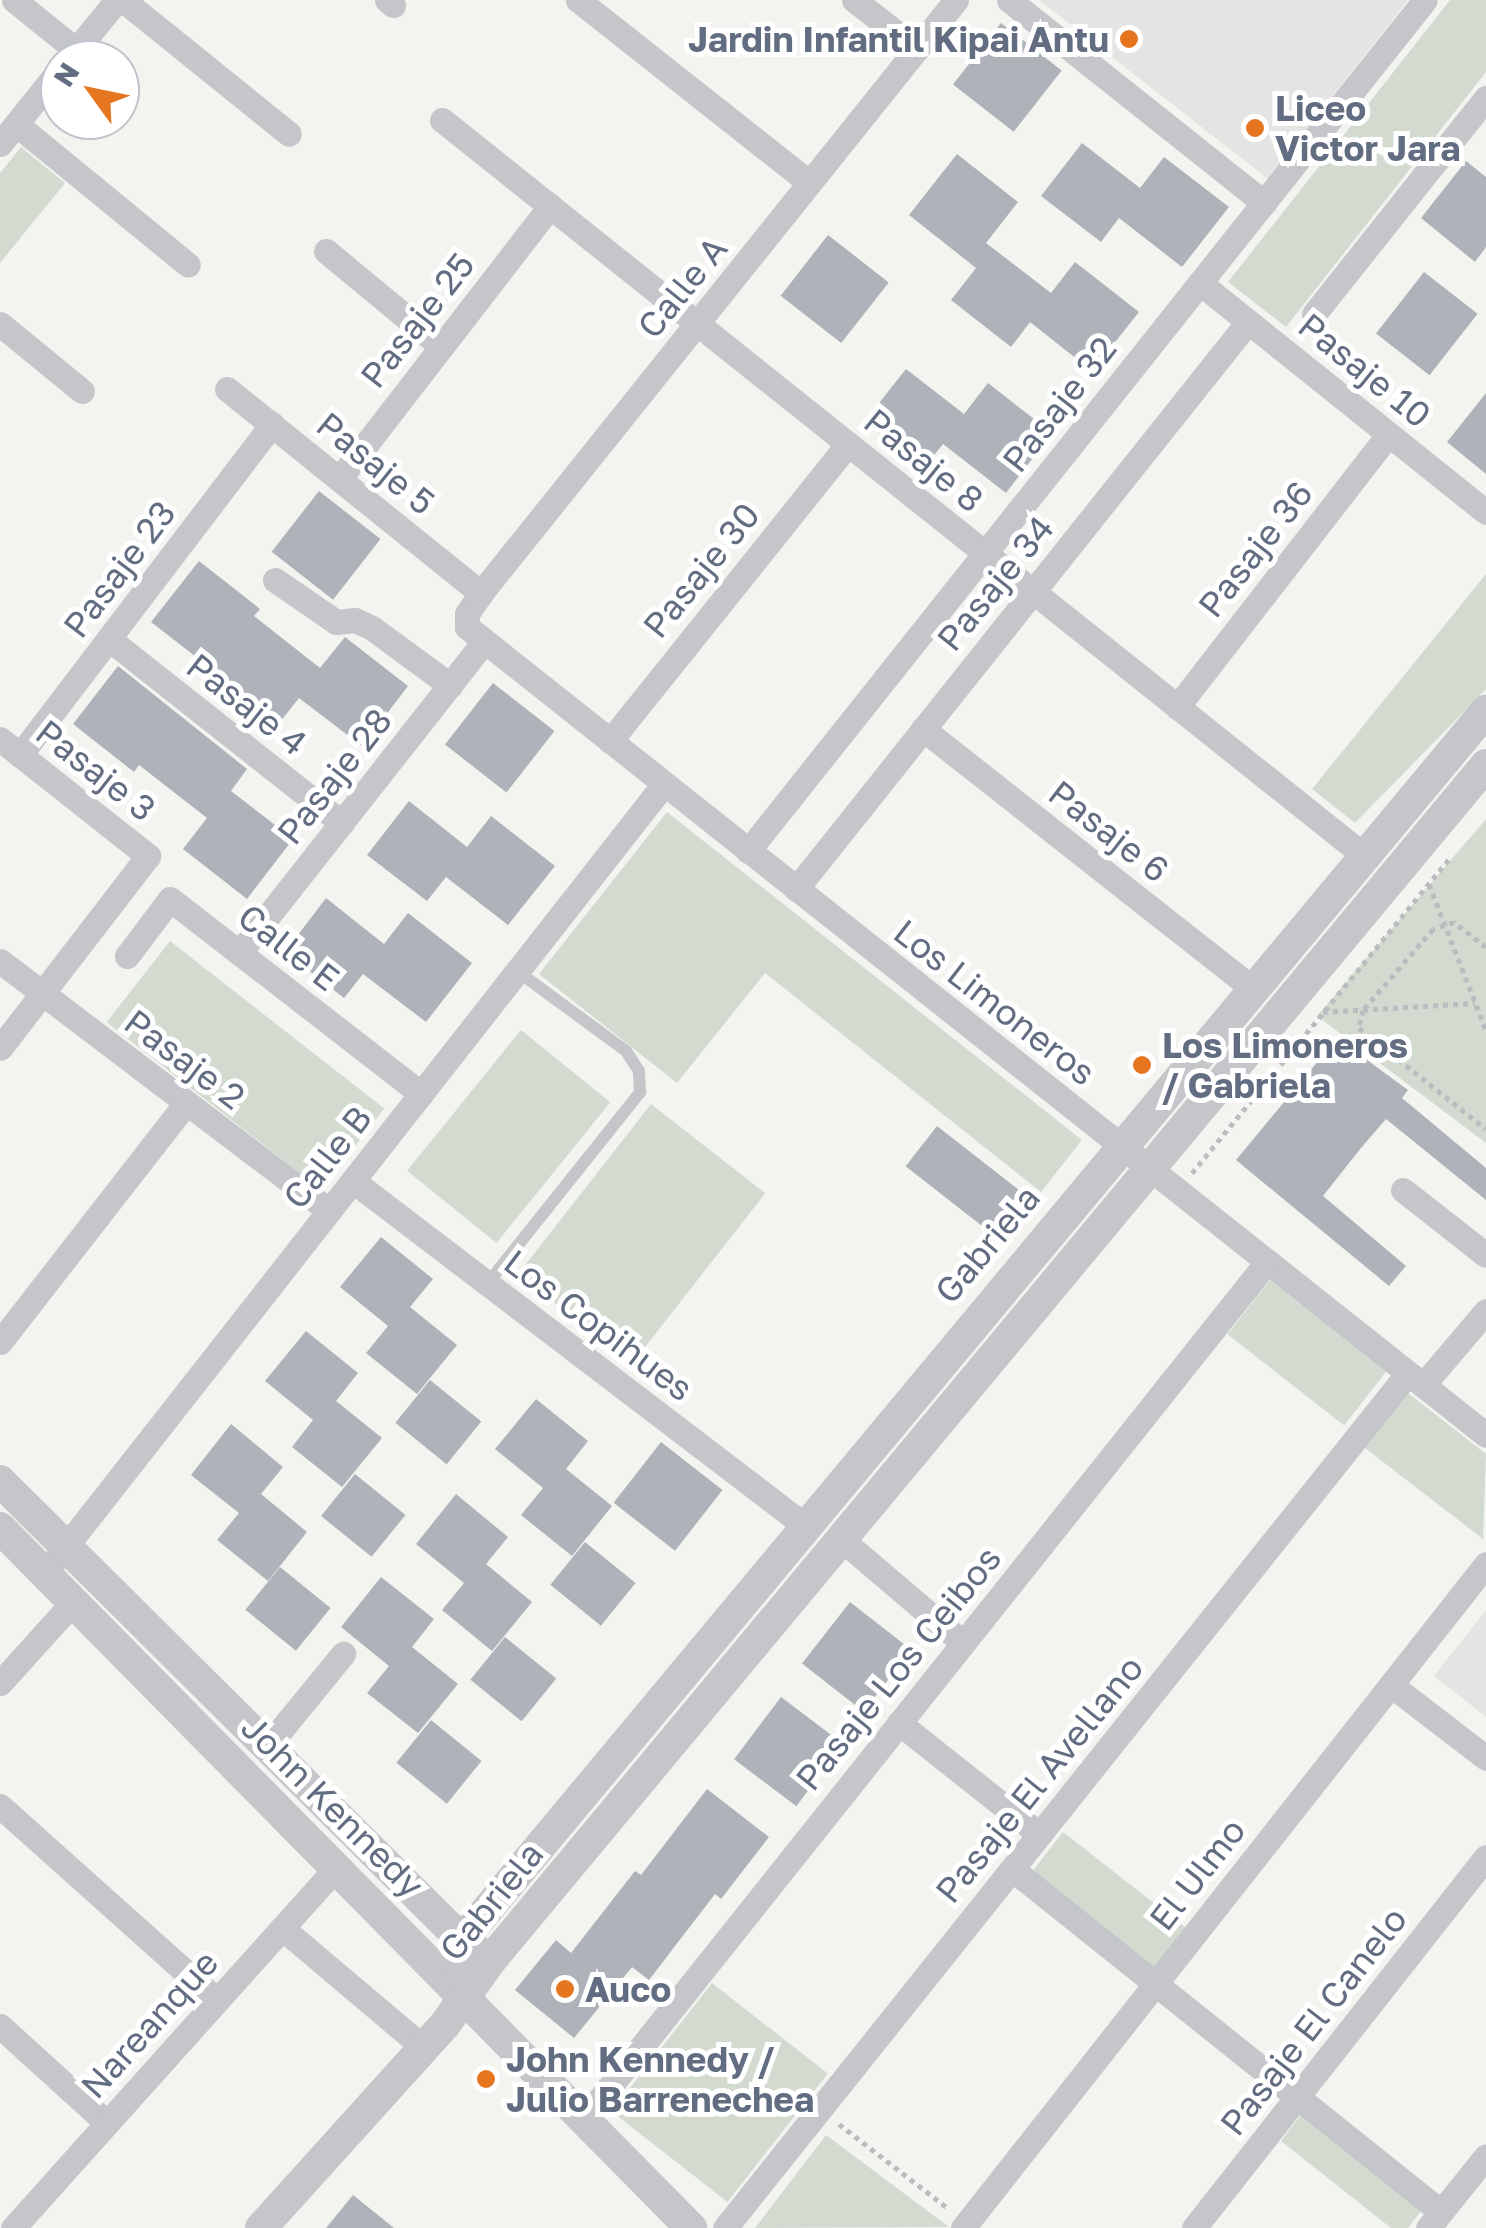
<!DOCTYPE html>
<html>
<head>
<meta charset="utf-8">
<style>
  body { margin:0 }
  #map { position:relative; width:1486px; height:2228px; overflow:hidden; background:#f3f4f0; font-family:"Golos Text",sans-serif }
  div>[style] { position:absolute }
  .built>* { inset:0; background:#e4e4e3 }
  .green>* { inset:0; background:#d3dbd1; transform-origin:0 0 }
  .building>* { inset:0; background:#aeb3b9; transform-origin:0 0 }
  .path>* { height:5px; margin-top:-2.5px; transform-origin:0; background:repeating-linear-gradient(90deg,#bbbcbf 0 5px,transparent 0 10px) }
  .service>* { height:12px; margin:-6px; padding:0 6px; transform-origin:6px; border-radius:6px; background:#c4c6ca }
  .minor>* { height:25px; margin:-12.5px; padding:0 12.5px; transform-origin:12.5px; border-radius:12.5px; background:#c4c6ca }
  .tertiary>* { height:32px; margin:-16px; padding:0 16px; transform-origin:16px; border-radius:16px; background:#c4c6ca }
  .dots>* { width:28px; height:28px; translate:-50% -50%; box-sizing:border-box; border:5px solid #fff; border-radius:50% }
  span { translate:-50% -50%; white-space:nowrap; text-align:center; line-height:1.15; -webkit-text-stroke:10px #fff; paint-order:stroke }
  .poi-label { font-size:35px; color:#626d81; font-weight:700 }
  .right { translate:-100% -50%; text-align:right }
  .left { translate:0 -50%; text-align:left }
  .street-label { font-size:35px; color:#626d81 }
  .north { position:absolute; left:40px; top:40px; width:100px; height:100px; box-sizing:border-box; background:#fff; border:2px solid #c0c5cd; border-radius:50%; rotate:303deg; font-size:28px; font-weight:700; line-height:40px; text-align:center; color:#626d81 }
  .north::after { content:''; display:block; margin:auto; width:35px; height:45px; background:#e5751f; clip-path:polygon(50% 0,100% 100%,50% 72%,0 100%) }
</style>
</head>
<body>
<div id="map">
  <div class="built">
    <i style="clip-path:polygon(1039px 0,1408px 0,1268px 179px)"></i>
    <i style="clip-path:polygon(1486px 1610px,1486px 1717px,1434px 1676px)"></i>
  </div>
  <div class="green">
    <i style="clip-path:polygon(1450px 0,1486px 0,1486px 72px,1286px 327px,1228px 282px)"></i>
    <i style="clip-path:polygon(21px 147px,65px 183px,0 263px,0 173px)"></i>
    <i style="clip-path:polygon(1486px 574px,1486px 689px,1355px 823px,1312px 789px)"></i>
    <i style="clip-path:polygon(667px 812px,1082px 1140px,1041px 1192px,765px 973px,677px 1083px,539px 974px)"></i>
    <i style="clip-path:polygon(1486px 819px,1486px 1143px,1317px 1016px)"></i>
    <i style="left:170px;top:941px;width:272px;height:103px;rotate:38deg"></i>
    <i style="left:521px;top:1030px;width:115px;height:181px;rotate:39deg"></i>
    <i style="left:651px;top:1104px;width:145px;height:216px;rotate:38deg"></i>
    <i style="left:1270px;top:1280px;width:148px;height:69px;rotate:38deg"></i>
    <i style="clip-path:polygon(1408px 1393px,1486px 1454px,1483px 1539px,1365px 1448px)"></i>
    <i style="left:1063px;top:1832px;width:158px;height:51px;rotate:38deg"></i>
    <i style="left:712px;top:1983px;width:147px;height:163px;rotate:38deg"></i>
    <i style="clip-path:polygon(1303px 2112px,1424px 2207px,1408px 2228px,1391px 2228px,1281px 2141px)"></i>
    <i style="clip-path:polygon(826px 2135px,949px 2227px,755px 2228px)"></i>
  </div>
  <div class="building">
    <i style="left:1001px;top:23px;width:77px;height:78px;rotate:38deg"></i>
    <i style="clip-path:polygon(1082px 143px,1140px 188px,1164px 157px,1229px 207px,1182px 267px,1119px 218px,1101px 242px,1041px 196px)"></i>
    <i style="clip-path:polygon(957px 154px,1018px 202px,986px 243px,1051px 293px,1075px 262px,1139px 312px,1092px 371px,1030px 322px,1011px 347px,951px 300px,976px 268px,909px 215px)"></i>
    <i style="clip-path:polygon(1466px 161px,1486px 177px,1486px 247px,1475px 262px,1421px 218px)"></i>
    <i style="left:828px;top:235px;width:77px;height:77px;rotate:38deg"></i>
    <i style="left:1424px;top:272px;width:68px;height:78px;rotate:38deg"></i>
    <i style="clip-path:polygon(906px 369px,964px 414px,988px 383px,1052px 433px,1006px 493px,943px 444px,924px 468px,864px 422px)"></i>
    <i style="clip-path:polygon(1486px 393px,1486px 474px,1447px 442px)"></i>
    <i style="left:319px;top:491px;width:78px;height:77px;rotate:38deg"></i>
    <i style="clip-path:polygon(199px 561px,260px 609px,254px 616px,320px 668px,345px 637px,408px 686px,362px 746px,299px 698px,280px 722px,151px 622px)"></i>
    <i style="clip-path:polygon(118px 666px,247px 769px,231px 791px,293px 839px,247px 899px,183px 849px,207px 818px,139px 765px,134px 772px,73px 724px)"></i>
    <i style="left:493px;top:683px;width:78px;height:78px;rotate:38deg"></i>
    <i style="clip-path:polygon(409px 801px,467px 847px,491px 816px,555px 866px,508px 925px,446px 877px,427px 901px,367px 855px)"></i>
    <i style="clip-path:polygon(326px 898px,384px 944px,408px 913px,472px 963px,426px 1022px,363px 974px,344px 998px,285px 952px)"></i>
    <i style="clip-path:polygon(1337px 1038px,1408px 1090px,1402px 1098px,1486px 1168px,1486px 1200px,1386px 1119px,1361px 1148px,1323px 1196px,1406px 1266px,1389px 1286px,1236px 1160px)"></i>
    <i style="left:937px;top:1126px;width:106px;height:51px;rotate:38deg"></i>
    <i style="clip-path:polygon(381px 1237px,433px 1279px,410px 1307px,457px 1345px,417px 1394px,366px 1353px,388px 1326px,340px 1287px)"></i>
    <i style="clip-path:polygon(306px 1331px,358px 1373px,336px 1401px,382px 1438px,342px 1487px,292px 1447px,313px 1420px,265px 1381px)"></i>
    <i style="left:430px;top:1380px;width:66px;height:55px;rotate:39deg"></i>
    <i style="clip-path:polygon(536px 1399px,588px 1441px,566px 1469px,612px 1506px,572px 1556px,521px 1515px,543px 1488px,495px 1449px)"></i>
    <i style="clip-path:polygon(231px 1424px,283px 1467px,261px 1494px,307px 1532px,268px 1581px,217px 1540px,239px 1513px,191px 1475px)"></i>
    <i style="left:661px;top:1442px;width:78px;height:77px;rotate:38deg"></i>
    <i style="left:355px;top:1474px;width:65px;height:54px;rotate:39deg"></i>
    <i style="clip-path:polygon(456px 1494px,508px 1537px,486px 1564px,532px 1602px,492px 1651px,442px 1610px,464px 1583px,416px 1544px)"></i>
    <i style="left:585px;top:1542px;width:65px;height:55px;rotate:39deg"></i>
    <i style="left:280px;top:1567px;width:65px;height:55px;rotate:39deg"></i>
    <i style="clip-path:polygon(381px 1577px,434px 1619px,412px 1647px,458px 1684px,418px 1733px,367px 1693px,389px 1666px,341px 1627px)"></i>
    <i style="left:850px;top:1602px;width:78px;height:78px;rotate:38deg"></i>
    <i style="left:505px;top:1637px;width:66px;height:55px;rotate:39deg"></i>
    <i style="left:781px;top:1697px;width:78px;height:78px;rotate:37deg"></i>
    <i style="left:431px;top:1720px;width:65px;height:55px;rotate:39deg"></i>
    <i style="clip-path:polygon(707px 1789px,769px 1837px,721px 1899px,715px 1894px,649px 1980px,632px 1967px,574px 2038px,515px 1990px,556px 1940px,571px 1953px,635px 1871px,641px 1875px)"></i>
    <i style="clip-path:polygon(353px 2195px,394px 2228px,326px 2228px)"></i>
  </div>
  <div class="path">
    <i style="left:1429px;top:884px;width:157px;rotate:68.7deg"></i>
    <i style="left:1486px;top:947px;width:41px;rotate:-142deg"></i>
    <i style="left:1454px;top:922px;width:22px;rotate:162deg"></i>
    <i style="left:1433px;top:929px;width:107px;rotate:130.8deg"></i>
    <i style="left:1363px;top:1010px;width:18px;rotate:103deg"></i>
    <i style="left:1359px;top:1028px;width:162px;rotate:38.5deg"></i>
    <i style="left:1323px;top:1012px;width:152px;rotate:-3.4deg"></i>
    <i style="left:1192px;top:1173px;width:409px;rotate:-50.7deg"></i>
    <i style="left:839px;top:2124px;width:139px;rotate:37.7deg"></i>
  </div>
  <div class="service">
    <i style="left:487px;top:1284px;width:246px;rotate:-51.4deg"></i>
    <i style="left:640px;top:1092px;width:21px;rotate:-93deg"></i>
    <i style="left:639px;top:1071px;width:24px;rotate:-123deg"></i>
    <i style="left:626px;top:1051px;width:135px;rotate:-143.7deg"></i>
  </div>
  <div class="minor">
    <i style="left:14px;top:0;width:80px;rotate:38.9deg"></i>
    <i style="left:123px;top:0;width:213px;rotate:38.9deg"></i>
    <i style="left:387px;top:0;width:8px;rotate:40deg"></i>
    <i style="left:578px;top:0;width:295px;rotate:38.3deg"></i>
    <i style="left:854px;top:0;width:80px;rotate:37.9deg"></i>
    <i style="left:956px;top:0;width:760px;rotate:128.7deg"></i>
    <i style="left:481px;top:593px;width:25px;rotate:124deg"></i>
    <i style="left:467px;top:614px;width:13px;rotate:90deg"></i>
    <i style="left:467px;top:627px;width:1300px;rotate:38.41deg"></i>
    <i style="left:1009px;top:0;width:326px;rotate:38.5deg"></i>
    <i style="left:68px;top:60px;width:77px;rotate:-50.8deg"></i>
    <i style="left:442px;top:120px;width:1177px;rotate:38.58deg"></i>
    <i style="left:16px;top:124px;width:222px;rotate:39.3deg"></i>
    <i style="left:0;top:144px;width:96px;rotate:-51.3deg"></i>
    <i style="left:326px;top:251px;width:149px;rotate:39.6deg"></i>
    <i style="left:1200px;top:283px;width:366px;rotate:38.7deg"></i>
    <i style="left:1314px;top:314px;width:276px;rotate:-51.5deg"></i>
    <i style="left:0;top:324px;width:106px;rotate:39.3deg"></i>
    <i style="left:227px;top:389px;width:326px;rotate:38.8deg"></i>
    <i style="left:340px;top:478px;width:344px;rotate:-52.3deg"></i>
    <i style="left:275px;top:580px;width:74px;rotate:34.5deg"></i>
    <i style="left:336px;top:622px;width:19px;rotate:-6deg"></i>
    <i style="left:355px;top:620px;width:19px;rotate:25deg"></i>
    <i style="left:372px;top:628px;width:97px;rotate:36.2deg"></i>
    <i style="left:109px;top:639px;width:297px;rotate:38.3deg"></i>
    <i style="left:1177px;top:707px;width:344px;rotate:-52.2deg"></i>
    <i style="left:923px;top:729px;width:419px;rotate:38.2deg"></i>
    <i style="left:0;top:739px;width:189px;rotate:38.3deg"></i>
    <i style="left:148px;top:856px;width:242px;rotate:127.6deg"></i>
    <i style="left:610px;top:741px;width:381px;rotate:-51.3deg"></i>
    <i style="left:20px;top:755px;width:416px;rotate:-52.7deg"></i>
    <i style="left:748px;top:851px;width:1087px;rotate:-51.5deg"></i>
    <i style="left:796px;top:889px;width:725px;rotate:-51.44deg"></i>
    <i style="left:239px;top:953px;width:396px;rotate:-51.8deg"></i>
    <i style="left:127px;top:956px;width:71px;rotate:-53deg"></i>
    <i style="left:170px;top:899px;width:318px;rotate:37.8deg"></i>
    <i style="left:0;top:961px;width:413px;rotate:37.2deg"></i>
    <i style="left:353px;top:1181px;width:567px;rotate:37.33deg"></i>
    <i style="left:1403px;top:1190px;width:105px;rotate:38.1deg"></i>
    <i style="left:0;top:1342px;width:301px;rotate:-52.1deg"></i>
    <i style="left:1423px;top:1385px;width:97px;rotate:-49.6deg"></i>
    <i style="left:841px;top:1539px;width:160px;rotate:40.4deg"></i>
    <i style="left:56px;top:1559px;width:985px;rotate:-51.89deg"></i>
    <i style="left:0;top:1683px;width:110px;rotate:-47.9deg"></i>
    <i style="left:1391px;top:1685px;width:120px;rotate:37.5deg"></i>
    <i style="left:899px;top:1723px;width:179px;rotate:38.4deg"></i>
    <i style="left:266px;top:1748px;width:122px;rotate:-50.7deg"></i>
    <i style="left:0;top:1806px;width:291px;rotate:41.8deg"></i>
    <i style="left:1012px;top:1869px;width:549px;rotate:38.64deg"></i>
    <i style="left:282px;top:1928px;width:186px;rotate:40.2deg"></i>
    <i style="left:0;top:2026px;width:144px;rotate:42.2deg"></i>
    <i style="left:584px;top:2119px;width:1096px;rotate:-51.45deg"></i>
    <i style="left:13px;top:2228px;width:485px;rotate:-48.1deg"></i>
    <i style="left:725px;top:2228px;width:1094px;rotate:-51.38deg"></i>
    <i style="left:963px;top:2228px;width:845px;rotate:-51.77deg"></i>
    <i style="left:1194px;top:2228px;width:472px;rotate:-51.8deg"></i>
    <i style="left:1428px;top:2228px;width:92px;rotate:-51.1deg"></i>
  </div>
  <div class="tertiary">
    <i style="left:0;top:1481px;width:651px;rotate:44.81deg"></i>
    <i style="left:462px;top:1940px;width:21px;rotate:35deg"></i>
    <i style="left:0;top:1528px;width:984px;rotate:45.37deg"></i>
    <i style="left:465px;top:1997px;width:57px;rotate:-93deg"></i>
    <i style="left:462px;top:1940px;width:1600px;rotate:-50.2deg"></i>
    <i style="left:261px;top:2228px;width:276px;rotate:-47.9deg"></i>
    <i style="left:446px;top:2023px;width:77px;rotate:-54.5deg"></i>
    <i style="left:491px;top:1960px;width:1555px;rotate:-50.22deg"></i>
  </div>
  <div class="dots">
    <i style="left:1129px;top:39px;background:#e5751f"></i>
    <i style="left:1255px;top:128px;background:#e5751f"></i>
    <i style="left:1142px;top:1065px;background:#e5751f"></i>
    <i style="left:565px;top:1989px;background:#e5751f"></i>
    <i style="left:486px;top:2079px;background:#e5751f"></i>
  </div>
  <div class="poi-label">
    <span class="right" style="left:1109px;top:39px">Jardin Infantil Kipai Antu</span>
    <span class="left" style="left:1275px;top:128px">Liceo<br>Victor Jara</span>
    <span class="left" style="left:1162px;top:1065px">Los Limoneros<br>/ Gabriela</span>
    <span class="left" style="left:585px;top:1989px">Auco</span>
    <span class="left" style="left:506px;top:2079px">John Kennedy /<br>Julio Barrenechea</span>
  </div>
  <div class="street-label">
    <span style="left:682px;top:287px;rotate:-51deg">Calle A</span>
    <span style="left:417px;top:320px;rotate:-52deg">Pasaje 25</span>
    <span style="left:1365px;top:370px;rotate:39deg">Pasaje 10</span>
    <span style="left:1059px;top:404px;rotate:-52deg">Pasaje 32</span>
    <span style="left:924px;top:460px;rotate:39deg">Pasaje 8</span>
    <span style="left:376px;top:463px;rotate:39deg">Pasaje 5</span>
    <span style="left:1255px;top:549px;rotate:-52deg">Pasaje 36</span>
    <span style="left:119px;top:569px;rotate:-53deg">Pasaje 23</span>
    <span style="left:701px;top:570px;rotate:-51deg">Pasaje 30</span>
    <span style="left:995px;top:583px;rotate:-51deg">Pasaje 34</span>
    <span style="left:247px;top:704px;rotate:38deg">Pasaje 4</span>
    <span style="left:96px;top:770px;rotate:38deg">Pasaje 3</span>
    <span style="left:334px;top:776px;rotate:-52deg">Pasaje 28</span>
    <span style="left:1109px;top:831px;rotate:38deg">Pasaje 6</span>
    <span style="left:289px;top:947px;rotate:38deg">Calle E</span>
    <span style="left:995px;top:1002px;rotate:38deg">Los Limoneros</span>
    <span style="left:185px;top:1059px;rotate:37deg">Pasaje 2</span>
    <span style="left:327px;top:1157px;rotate:-52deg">Calle B</span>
    <span style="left:987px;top:1244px;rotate:-50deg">Gabriela</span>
    <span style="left:599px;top:1325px;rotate:37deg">Los Copihues</span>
    <span style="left:898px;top:1668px;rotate:-51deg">Pasaje Los Ceibos</span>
    <span style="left:1039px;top:1779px;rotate:-51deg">Pasaje El Avellano</span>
    <span style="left:333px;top:1806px;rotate:45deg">John Kennedy</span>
    <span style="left:1197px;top:1874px;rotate:-52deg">El Ulmo</span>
    <span style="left:491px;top:1901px;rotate:-51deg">Gabriela</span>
    <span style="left:1313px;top:2021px;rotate:-52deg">Pasaje El Canelo</span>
    <span style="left:149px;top:2024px;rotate:-48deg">Nareanque</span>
  </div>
  <div class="north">N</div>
</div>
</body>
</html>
